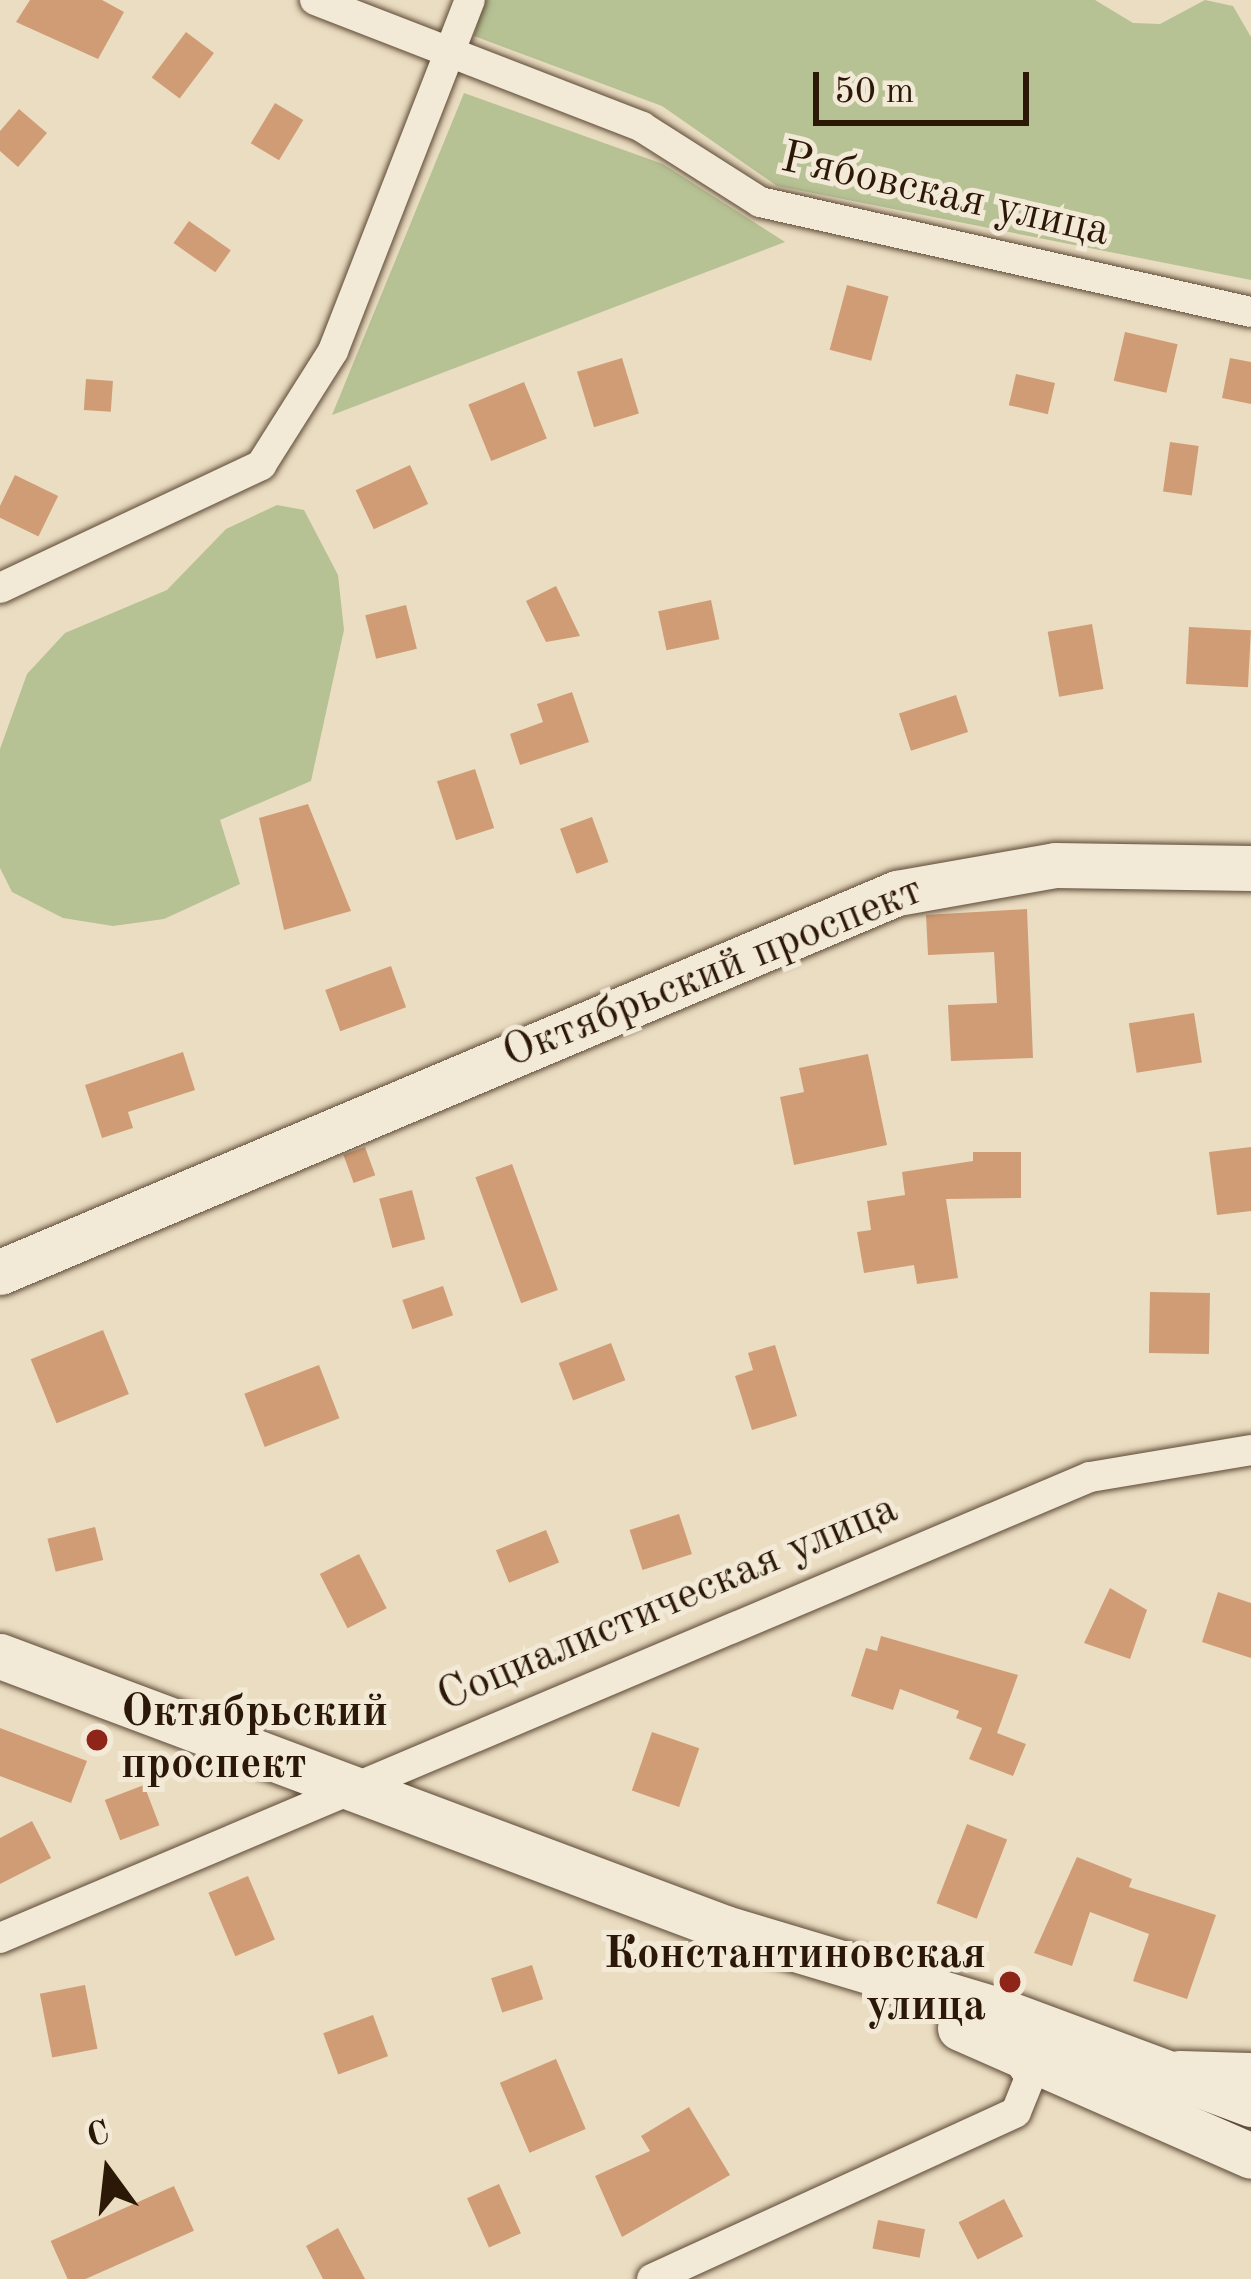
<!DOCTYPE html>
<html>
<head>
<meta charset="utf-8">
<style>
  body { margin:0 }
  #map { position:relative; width:1251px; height:2279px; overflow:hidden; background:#ebddc2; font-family:"Old Standard TT",serif }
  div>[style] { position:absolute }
  .green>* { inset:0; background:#b6c194 }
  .building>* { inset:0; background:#d09c75; transform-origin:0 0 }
  .roads { filter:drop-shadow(0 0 3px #5c4935) drop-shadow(0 0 3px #5c4935) }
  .street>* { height:30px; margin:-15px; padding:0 15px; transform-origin:15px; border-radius:15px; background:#f2e9d7 }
  .secondary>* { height:45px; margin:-22.5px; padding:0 22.5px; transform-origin:22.5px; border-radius:22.5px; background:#f2e9d7 }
  .dots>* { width:33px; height:33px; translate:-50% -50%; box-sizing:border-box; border:6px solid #f2e9d7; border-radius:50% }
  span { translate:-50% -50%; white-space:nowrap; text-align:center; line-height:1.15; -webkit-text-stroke:10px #f2e9d7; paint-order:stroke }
  .street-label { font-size:45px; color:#2c1806 }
  .poi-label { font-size:45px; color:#2c1806; font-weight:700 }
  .left { translate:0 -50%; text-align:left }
  .right { translate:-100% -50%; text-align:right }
  .north { position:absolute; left:48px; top:2111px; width:120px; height:120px; -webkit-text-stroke:9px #f2e9d7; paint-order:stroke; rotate:345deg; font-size:33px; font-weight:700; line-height:48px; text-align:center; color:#2c1806 }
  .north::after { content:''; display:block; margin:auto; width:42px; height:54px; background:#2c1806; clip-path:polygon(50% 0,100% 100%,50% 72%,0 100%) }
  .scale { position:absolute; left:813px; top:72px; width:216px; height:54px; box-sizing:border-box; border:6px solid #2c1806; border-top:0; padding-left:15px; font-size:36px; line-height:42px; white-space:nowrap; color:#2c1806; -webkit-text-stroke:9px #f2e9d7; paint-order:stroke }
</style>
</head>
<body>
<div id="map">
  <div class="green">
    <i style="clip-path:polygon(484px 0,1095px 0,1133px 23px,1160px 24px,1205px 0,1233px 6px,1251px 37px,1251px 280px,777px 186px,662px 106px,474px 36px)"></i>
    <i style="clip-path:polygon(464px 93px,663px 164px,785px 242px,332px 415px)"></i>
    <i style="clip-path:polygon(277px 505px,304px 510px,338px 575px,344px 630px,311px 781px,220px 820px,240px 884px,164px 919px,113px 926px,63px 918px,12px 892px,0 868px,0 749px,27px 674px,65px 633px,167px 590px,226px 529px)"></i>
  </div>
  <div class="building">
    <i style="clip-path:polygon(30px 0,102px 0,124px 12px,98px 59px,16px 22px)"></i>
    <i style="left:186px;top:32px;width:35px;height:57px;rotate:37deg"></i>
    <i style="left:275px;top:103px;width:33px;height:47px;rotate:31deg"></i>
    <i style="clip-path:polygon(19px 109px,47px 133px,18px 167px,0 151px,0 131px)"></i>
    <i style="left:189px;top:221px;width:51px;height:27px;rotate:35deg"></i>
    <i style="left:847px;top:285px;width:43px;height:67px;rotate:15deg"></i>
    <i style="left:1125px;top:332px;width:54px;height:50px;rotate:13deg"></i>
    <i style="left:622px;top:358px;width:58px;height:47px;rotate:73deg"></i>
    <i style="clip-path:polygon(1230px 358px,1251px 362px,1251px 404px,1222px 398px)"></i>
    <i style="left:1016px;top:374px;width:40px;height:32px;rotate:13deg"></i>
    <i style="left:86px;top:379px;width:27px;height:31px;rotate:4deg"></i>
    <i style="left:524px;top:382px;width:61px;height:60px;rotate:68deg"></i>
    <i style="left:1170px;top:442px;width:29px;height:50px;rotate:8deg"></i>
    <i style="left:410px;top:465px;width:43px;height:60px;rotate:65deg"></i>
    <i style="left:15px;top:475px;width:48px;height:45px;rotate:26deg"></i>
    <i style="clip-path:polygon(556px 586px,580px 636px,546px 642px,526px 601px)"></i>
    <i style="left:711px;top:600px;width:40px;height:54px;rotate:78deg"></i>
    <i style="left:406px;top:605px;width:45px;height:42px;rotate:76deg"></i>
    <i style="left:1092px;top:624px;width:66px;height:45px;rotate:80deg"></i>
    <i style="left:1189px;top:627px;width:62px;height:57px;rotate:3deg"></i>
    <i style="clip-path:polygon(572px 692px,589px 742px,520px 765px,510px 734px,543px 722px,537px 704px)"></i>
    <i style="left:956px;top:695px;width:39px;height:60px;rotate:72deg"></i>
    <i style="left:475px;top:769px;width:62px;height:40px;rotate:72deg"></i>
    <i style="clip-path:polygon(308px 804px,351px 911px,284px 930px,259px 818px)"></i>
    <i style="left:592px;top:817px;width:48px;height:34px;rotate:70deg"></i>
    <i style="clip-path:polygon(1027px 909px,1033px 1058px,951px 1061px,948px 1005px,997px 1003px,994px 952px,928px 955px,926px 915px)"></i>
    <i style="left:391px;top:966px;width:44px;height:70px;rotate:70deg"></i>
    <i style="left:1194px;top:1013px;width:50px;height:66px;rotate:81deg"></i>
    <i style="clip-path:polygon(183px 1052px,195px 1090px,128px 1112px,133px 1128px,102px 1138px,85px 1085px)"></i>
    <i style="clip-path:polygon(868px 1054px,887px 1145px,794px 1165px,780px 1097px,804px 1092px,799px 1068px)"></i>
    <i style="left:365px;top:1147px;width:30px;height:23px;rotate:70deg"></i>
    <i style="clip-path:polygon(1251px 1147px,1251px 1211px,1217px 1215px,1209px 1152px)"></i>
    <i style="clip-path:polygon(973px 1152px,1021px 1152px,1021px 1198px,946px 1199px,958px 1278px,917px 1284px,914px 1265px,864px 1273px,857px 1232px,871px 1230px,867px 1201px,905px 1195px,902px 1172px,973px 1161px)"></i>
    <i style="left:512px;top:1164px;width:134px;height:39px;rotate:70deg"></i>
    <i style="left:412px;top:1190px;width:51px;height:34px;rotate:75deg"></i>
    <i style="left:443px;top:1286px;width:31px;height:43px;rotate:71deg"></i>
    <i style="left:1150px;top:1292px;width:60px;height:61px;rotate:1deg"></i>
    <i style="left:103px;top:1330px;width:69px;height:78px;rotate:68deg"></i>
    <i style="left:611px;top:1343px;width:40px;height:56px;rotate:69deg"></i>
    <i style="clip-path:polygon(775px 1345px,797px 1416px,752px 1430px,735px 1376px,753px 1370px,748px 1353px)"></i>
    <i style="left:319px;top:1365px;width:57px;height:80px;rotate:69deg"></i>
    <i style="left:679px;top:1514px;width:42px;height:52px;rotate:72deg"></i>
    <i style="left:95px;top:1527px;width:34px;height:49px;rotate:76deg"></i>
    <i style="left:546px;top:1530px;width:35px;height:54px;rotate:68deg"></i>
    <i style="left:359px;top:1554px;width:61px;height:44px;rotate:63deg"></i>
    <i style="clip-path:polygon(1110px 1588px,1147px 1610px,1130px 1659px,1084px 1643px)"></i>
    <i style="clip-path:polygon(1218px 1592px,1251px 1603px,1251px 1658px,1202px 1642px)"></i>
    <i style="clip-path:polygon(881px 1636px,1018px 1675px,997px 1733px,1026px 1744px,1013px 1776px,969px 1759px,982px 1728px,956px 1718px,959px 1711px,900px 1689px,893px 1710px,851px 1696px,866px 1648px,877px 1651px)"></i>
    <i style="clip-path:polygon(0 1728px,87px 1761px,71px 1803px,0 1776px)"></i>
    <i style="left:652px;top:1732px;width:50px;height:62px;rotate:19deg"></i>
    <i style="left:144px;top:1785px;width:43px;height:42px;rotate:69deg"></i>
    <i style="clip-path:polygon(32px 1821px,51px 1858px,0 1884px,0 1838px)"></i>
    <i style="left:967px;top:1824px;width:43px;height:85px;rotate:21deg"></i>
    <i style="clip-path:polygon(1077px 1857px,1132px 1879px,1129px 1887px,1216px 1915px,1187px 1999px,1133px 1981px,1149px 1934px,1090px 1912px,1072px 1966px,1034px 1953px)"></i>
    <i style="left:248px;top:1876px;width:69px;height:43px;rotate:67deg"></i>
    <i style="left:532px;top:1965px;width:36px;height:43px;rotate:72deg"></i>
    <i style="left:85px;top:1985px;width:65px;height:46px;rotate:79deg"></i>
    <i style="left:373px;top:2015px;width:44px;height:53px;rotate:70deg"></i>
    <i style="left:556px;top:2059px;width:76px;height:61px;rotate:67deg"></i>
    <i style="clip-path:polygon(689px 2107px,730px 2175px,622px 2237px,595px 2176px,650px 2151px,641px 2136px)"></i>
    <i style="left:499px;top:2184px;width:54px;height:35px;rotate:66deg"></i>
    <i style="left:174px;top:2186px;width:49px;height:135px;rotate:66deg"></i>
    <i style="left:1004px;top:2199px;width:42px;height:51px;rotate:63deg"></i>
    <i style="left:878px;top:2220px;width:48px;height:29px;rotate:11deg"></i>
    <i style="clip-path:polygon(338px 2228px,365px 2279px,323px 2279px,306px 2246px)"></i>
  </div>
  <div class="roads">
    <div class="street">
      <i style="left:315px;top:0;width:351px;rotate:21.2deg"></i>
      <i style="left:642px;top:127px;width:140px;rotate:32.4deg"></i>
      <i style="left:760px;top:202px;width:503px;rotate:12.63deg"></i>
      <i style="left:0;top:588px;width:289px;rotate:-25.2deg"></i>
      <i style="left:261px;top:465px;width:135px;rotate:-57.7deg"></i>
      <i style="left:333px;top:351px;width:377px;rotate:-68.7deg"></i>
      <i style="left:0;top:1938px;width:1183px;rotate:-22.93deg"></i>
      <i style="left:1090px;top:1477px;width:163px;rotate:-9.5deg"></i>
      <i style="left:1179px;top:2066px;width:72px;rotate:1.6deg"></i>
      <i style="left:652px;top:2279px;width:400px;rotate:-24.6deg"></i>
      <i style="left:1016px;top:2112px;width:38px;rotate:-68deg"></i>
      <i style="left:1030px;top:2077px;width:32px;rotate:-124deg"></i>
    </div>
    <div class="secondary">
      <i style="left:0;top:1272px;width:974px;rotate:-22.91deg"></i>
      <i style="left:897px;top:893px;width:160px;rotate:-10deg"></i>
      <i style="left:1055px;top:865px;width:196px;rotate:0.9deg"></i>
      <i style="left:0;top:1656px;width:774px;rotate:20.56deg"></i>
      <i style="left:725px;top:1928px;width:288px;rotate:16.7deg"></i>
      <i style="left:1001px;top:2011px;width:267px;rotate:20.4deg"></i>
      <i style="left:960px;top:2028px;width:318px;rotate:23.7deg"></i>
    </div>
  </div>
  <div class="dots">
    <i style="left:97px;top:1740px;background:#8f2418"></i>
    <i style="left:1010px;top:1982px;background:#8f2418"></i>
  </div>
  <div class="street-label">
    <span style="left:945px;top:196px;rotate:13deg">Рябовская улица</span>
    <span style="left:713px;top:973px;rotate:-22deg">Октябрьский проспект</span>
    <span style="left:668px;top:1604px;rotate:-23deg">Социалистическая улица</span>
  </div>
  <div class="poi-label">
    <span class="left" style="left:121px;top:1740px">Октябрьский<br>проспект</span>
    <span class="right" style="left:986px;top:1982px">Константиновская<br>улица</span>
  </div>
  <div class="north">С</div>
  <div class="scale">50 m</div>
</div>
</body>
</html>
